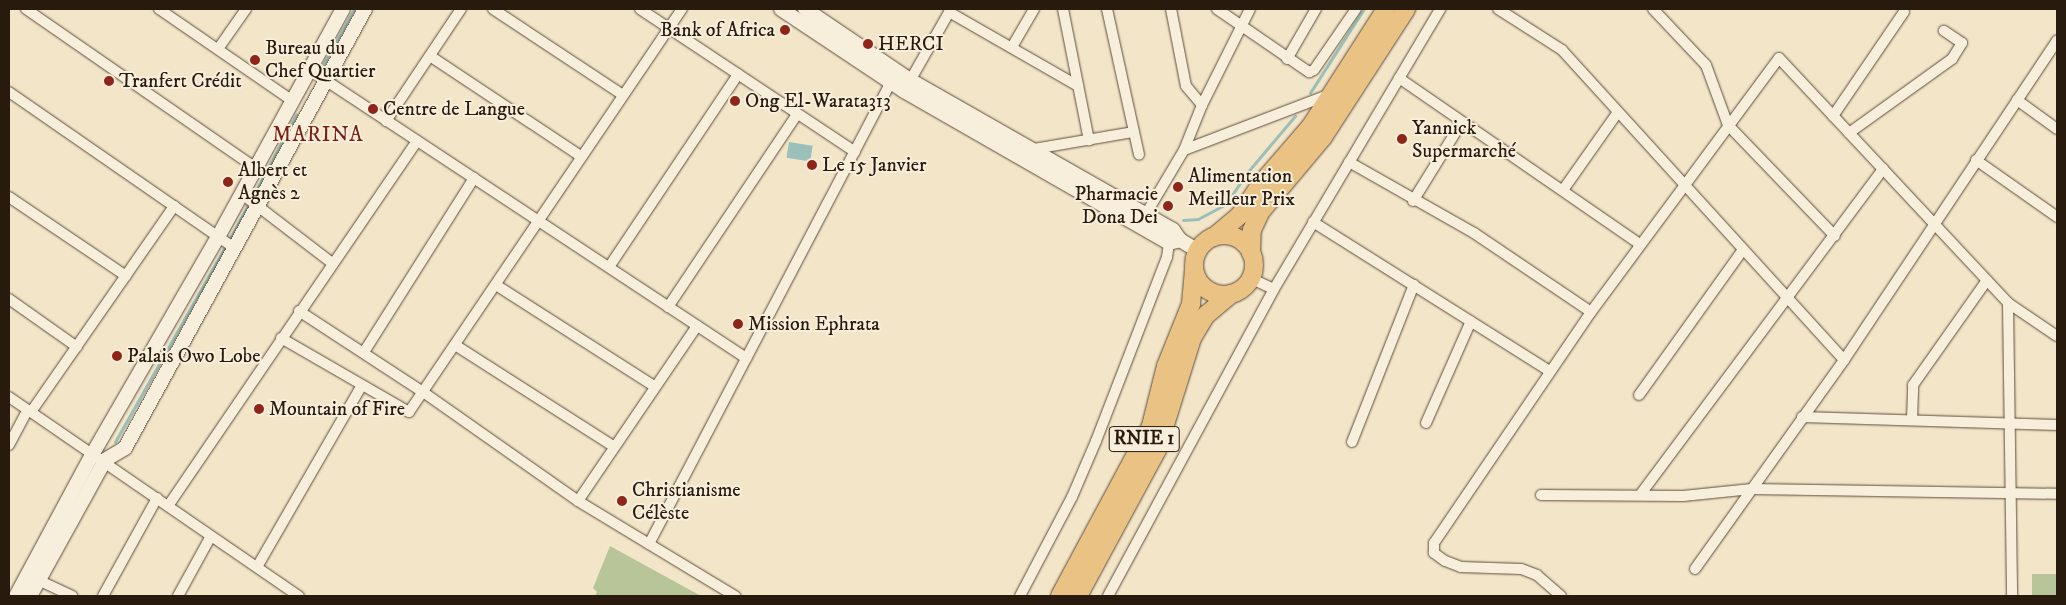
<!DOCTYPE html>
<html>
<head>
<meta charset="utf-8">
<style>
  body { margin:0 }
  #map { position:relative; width:2066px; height:605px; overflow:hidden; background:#f3e5c8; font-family:"IM FELL DW Pica",serif }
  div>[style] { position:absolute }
  .green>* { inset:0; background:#b8c598; transform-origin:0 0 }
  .water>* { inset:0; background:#9bbfb9; transform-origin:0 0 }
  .stream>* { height:2.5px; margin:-1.25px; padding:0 1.25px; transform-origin:1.25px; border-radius:1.25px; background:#9bbfb9 }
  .roads { filter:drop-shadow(0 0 1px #5c4d3c) drop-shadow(0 0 1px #5c4d3c) }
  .street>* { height:10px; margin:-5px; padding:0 5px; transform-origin:5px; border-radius:5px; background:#f7eedb }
  .secondary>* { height:14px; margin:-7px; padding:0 7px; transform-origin:7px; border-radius:7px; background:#f7eedb }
  .highway>* { height:18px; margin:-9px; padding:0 9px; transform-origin:9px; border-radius:9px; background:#eac284 }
  .highway>.ring { margin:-9px; padding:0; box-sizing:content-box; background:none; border:18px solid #eac284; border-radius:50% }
  .dots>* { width:14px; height:14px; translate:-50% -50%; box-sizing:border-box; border:2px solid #f7eedb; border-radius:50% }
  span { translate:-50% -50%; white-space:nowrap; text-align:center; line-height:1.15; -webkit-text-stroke:4px #f7eedb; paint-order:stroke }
  .shield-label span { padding:1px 4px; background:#f7eedb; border:1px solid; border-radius:4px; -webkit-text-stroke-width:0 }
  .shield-label { font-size:19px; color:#291a0e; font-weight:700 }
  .poi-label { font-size:20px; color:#291a0e }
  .right { translate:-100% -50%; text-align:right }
  .left { translate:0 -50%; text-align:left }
  .neighbourhood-label { font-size:21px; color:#7a1f14; letter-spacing:1px }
  .frame { position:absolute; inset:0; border:10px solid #291a0e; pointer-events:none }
</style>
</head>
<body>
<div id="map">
  <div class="green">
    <i style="clip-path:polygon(610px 546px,701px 596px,595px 596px,597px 592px,593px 588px)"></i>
    <i style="left:2032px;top:574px;width:25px;height:22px"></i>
  </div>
  <div class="water">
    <i style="left:789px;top:142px;width:24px;height:16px;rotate:9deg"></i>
  </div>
  <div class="stream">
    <i style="left:323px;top:65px;width:64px;rotate:-61deg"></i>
    <i style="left:1310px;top:93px;width:100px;rotate:-57.3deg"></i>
    <i style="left:252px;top:198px;width:94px;rotate:-62.1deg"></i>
    <i style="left:1183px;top:220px;width:15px;rotate:-4deg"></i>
    <i style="left:1198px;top:219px;width:32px;rotate:-28deg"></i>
    <i style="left:1226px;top:204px;width:36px;rotate:-56deg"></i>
    <i style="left:1246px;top:174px;width:76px;rotate:-49.8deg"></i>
    <i style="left:229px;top:240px;width:42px;rotate:-61.6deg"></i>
    <i style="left:115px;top:442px;width:224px;rotate:-60.6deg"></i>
  </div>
  <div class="roads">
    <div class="street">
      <i style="left:26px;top:9px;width:280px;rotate:34.7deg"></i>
      <i style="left:159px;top:9px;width:163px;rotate:34.5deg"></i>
      <i style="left:493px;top:9px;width:156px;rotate:33.5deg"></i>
      <i style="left:640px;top:9px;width:258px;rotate:33.6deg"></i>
      <i style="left:1063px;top:9px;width:134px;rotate:78.8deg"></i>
      <i style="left:1107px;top:9px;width:149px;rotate:77.6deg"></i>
      <i style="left:1171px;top:9px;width:78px;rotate:79deg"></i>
      <i style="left:1186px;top:86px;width:25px;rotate:50deg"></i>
      <i style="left:1217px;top:9px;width:112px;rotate:34.4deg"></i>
      <i style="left:1309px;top:72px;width:5px;rotate:-22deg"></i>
      <i style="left:1314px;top:70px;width:74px;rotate:-55.5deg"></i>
      <i style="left:1498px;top:9px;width:76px;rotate:32.6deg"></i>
      <i style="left:1562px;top:50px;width:419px;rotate:47.7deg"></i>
      <i style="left:1653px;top:9px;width:77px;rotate:46.6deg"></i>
      <i style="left:1706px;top:65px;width:64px;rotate:69.9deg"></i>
      <i style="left:1728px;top:125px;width:154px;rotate:46.1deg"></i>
      <i style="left:949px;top:12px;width:149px;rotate:29.8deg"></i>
      <i style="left:1012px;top:47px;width:44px;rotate:-59.9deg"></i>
      <i style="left:218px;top:49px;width:49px;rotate:-55deg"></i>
      <i style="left:430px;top:56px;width:182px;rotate:33.6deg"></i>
      <i style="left:1287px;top:59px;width:58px;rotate:-59.9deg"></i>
      <i style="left:310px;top:70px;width:523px;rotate:33.45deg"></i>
      <i style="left:1399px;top:78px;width:293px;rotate:34.6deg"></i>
      <i style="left:907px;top:86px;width:89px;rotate:-60.3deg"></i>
      <i style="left:9px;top:92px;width:274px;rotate:34.7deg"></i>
      <i style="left:2017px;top:100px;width:49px;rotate:35.9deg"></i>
      <i style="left:1833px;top:116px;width:126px;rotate:-55.7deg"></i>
      <i style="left:386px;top:121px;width:135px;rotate:-56.2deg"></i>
      <i style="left:1849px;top:133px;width:127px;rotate:-35.7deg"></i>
      <i style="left:1952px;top:59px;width:19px;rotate:-58deg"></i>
      <i style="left:1962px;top:43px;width:22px;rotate:-146deg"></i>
      <i style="left:1034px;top:149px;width:100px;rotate:-9.7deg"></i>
      <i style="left:1184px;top:150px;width:157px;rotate:-20.9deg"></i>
      <i style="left:1976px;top:160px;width:99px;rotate:35.1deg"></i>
      <i style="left:1349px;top:162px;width:144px;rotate:29.6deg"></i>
      <i style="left:1474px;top:233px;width:141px;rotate:34deg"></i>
      <i style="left:1563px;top:190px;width:95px;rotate:-54.8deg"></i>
      <i style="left:242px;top:194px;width:113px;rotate:37.5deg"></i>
      <i style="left:9px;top:197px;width:141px;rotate:34deg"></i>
      <i style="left:1413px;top:201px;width:93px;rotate:-58.2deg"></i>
      <i style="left:1143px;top:219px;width:80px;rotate:-59.3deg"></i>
      <i style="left:1184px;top:150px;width:48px;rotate:-68.2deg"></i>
      <i style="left:1202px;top:105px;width:107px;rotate:-63.4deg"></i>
      <i style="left:1313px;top:222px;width:280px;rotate:32.2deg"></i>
      <i style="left:609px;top:267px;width:232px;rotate:-56.2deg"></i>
      <i style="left:1250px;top:278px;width:26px;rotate:25deg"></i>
      <i style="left:496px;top:285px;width:188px;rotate:32.6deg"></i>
      <i style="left:9px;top:299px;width:83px;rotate:35.2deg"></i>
      <i style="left:2008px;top:303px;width:293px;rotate:89.2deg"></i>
      <i style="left:668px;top:307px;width:232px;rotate:-56.2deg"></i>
      <i style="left:299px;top:311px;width:148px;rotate:33.2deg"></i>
      <i style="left:423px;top:392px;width:189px;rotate:35.1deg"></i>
      <i style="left:578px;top:501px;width:184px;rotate:31.2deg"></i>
      <i style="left:281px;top:338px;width:148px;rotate:30deg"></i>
      <i style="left:409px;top:412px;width:487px;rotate:-55.9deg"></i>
      <i style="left:455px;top:345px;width:188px;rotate:32.6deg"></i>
      <i style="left:364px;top:352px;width:206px;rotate:-57.7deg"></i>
      <i style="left:1639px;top:395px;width:178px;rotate:-54.4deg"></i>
      <i style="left:9px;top:397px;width:352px;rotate:34.5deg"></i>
      <i style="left:31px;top:412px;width:251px;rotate:-55.2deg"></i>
      <i style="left:1802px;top:417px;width:255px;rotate:1.8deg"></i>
      <i style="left:1912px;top:420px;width:35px;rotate:-88deg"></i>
      <i style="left:1913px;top:385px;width:128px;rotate:-54.8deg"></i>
      <i style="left:1426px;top:423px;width:111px;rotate:-66.2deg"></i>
      <i style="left:1352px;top:442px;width:169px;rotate:-68.5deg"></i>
      <i style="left:9px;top:445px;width:40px;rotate:-62deg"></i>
      <i style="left:1541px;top:495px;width:142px;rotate:0.4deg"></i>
      <i style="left:1683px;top:496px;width:69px;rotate:-5.8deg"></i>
      <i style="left:1752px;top:489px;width:305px;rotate:0.9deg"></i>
      <i style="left:1640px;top:495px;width:407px;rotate:-53.3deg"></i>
      <i style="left:578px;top:501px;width:212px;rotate:-55.8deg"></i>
      <i style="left:168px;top:506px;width:442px;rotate:-55.7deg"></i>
      <i style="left:649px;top:544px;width:526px;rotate:-62.36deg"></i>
      <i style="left:257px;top:567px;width:208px;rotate:-60deg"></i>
      <i style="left:1695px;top:569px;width:257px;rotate:-54.5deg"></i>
      <i style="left:1844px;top:360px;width:384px;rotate:-56.3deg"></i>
      <i style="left:38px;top:580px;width:38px;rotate:25deg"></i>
      <i style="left:103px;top:596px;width:112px;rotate:-61.1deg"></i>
      <i style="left:178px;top:596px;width:68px;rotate:-61.2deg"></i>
      <i style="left:1020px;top:596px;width:112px;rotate:-62.3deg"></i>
      <i style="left:1072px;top:497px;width:61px;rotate:-66.8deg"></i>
      <i style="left:1096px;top:441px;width:197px;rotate:-68.9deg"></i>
      <i style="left:1167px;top:257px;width:14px;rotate:-82deg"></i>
      <i style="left:1108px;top:596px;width:349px;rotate:-61.6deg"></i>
      <i style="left:1274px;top:289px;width:326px;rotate:-59.3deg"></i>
      <i style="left:1561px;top:596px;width:32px;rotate:-139deg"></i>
      <i style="left:1537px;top:575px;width:17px;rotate:-159deg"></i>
      <i style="left:1521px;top:569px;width:60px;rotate:-178.1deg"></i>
      <i style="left:1461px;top:567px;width:17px;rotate:-159deg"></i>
      <i style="left:1445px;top:561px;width:14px;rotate:-144deg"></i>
      <i style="left:1434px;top:553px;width:10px;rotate:-90deg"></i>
      <i style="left:1434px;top:543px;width:279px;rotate:-55.8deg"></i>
      <i style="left:1591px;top:312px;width:316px;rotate:-53.5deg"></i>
      <i style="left:1779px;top:58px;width:335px;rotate:46.9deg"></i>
      <i style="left:2008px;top:303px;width:59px;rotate:34deg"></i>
    </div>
    <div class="secondary">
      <i style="left:781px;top:9px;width:148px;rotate:33.7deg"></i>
      <i style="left:904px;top:91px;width:305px;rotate:29.8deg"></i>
      <i style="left:1169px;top:243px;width:11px;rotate:-15deg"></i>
      <i style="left:805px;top:9px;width:127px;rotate:34.1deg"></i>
      <i style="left:910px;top:80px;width:303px;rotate:29.7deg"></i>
      <i style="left:1173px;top:230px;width:12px;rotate:55deg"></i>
      <i style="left:1180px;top:240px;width:21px;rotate:31deg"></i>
      <i style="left:16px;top:596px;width:160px;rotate:-61.7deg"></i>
      <i style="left:92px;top:455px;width:252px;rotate:-60deg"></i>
      <i style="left:218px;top:237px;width:260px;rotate:-61.3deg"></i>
      <i style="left:30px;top:596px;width:155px;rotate:-61.1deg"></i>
      <i style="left:105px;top:460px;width:23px;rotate:-31deg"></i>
      <i style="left:125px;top:448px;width:500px;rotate:-61.33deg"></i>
    </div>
    <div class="highway">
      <i class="ring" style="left:1194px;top:235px;width:42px;height:42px"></i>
      <i style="left:1214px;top:237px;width:34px;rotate:-40deg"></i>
      <i style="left:1240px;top:215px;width:37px;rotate:-56deg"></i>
      <i style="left:1261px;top:184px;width:77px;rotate:-49.2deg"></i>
      <i style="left:1311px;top:126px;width:139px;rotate:-57.3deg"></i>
      <i style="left:1251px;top:253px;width:23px;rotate:-88deg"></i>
      <i style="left:1252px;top:230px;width:21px;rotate:-65deg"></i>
      <i style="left:1261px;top:211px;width:97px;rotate:-50deg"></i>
      <i style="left:1323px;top:137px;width:153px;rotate:-57deg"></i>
      <i style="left:1060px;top:596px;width:193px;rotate:-61.8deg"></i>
      <i style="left:1151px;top:426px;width:62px;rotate:-76deg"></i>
      <i style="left:1166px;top:366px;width:67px;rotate:-68deg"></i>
      <i style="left:1191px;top:304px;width:35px;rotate:-85deg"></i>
      <i style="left:1078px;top:596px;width:166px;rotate:-61.6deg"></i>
      <i style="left:1157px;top:450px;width:117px;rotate:-72.6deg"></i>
      <i style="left:1192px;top:338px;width:27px;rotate:-59deg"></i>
      <i style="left:1206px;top:315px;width:33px;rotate:-40deg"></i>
    </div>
  </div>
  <div class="dots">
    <i style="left:785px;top:30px;background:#8f2418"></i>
    <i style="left:868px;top:44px;background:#8f2418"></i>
    <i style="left:255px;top:60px;background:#8f2418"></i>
    <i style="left:109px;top:81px;background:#8f2418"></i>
    <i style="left:735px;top:101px;background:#8f2418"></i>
    <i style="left:373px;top:109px;background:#8f2418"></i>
    <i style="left:1402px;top:139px;background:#8f2418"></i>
    <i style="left:812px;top:165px;background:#8f2418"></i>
    <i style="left:228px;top:182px;background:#8f2418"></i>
    <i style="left:1178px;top:187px;background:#8f2418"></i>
    <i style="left:1168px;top:206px;background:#8f2418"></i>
    <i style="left:738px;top:324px;background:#8f2418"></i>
    <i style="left:117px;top:356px;background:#8f2418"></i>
    <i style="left:259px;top:409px;background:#8f2418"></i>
    <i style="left:622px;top:501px;background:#8f2418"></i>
  </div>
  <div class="shield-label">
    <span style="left:1144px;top:439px">RNIE 1</span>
  </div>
  <div class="poi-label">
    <span class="right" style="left:775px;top:30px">Bank of Africa</span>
    <span class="left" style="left:878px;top:44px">HERCI</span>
    <span class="left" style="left:265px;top:60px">Bureau du<br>Chef Quartier</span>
    <span class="left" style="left:119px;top:81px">Tranfert Crédit</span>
    <span class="left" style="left:745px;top:101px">Ong El-Warata313</span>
    <span class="left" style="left:383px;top:109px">Centre de Langue</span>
    <span class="left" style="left:1412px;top:140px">Yannick<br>Supermarché</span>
    <span class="left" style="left:822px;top:165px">Le 15 Janvier</span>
    <span class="left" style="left:238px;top:182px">Albert et<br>Agnès 2</span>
    <span class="left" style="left:1188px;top:188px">Alimentation<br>Meilleur Prix</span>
    <span class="right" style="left:1158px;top:206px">Pharmacie<br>Dona Dei</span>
    <span class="left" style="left:748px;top:324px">Mission Ephrata</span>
    <span class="left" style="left:127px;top:356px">Palais Owo Lobe</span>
    <span class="left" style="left:269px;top:409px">Mountain of Fire</span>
    <span class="left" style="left:632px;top:502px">Christianisme<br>Célèste</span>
  </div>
  <div class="neighbourhood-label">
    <span style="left:318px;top:135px">MARINA</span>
  </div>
  <div class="frame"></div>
</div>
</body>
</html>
